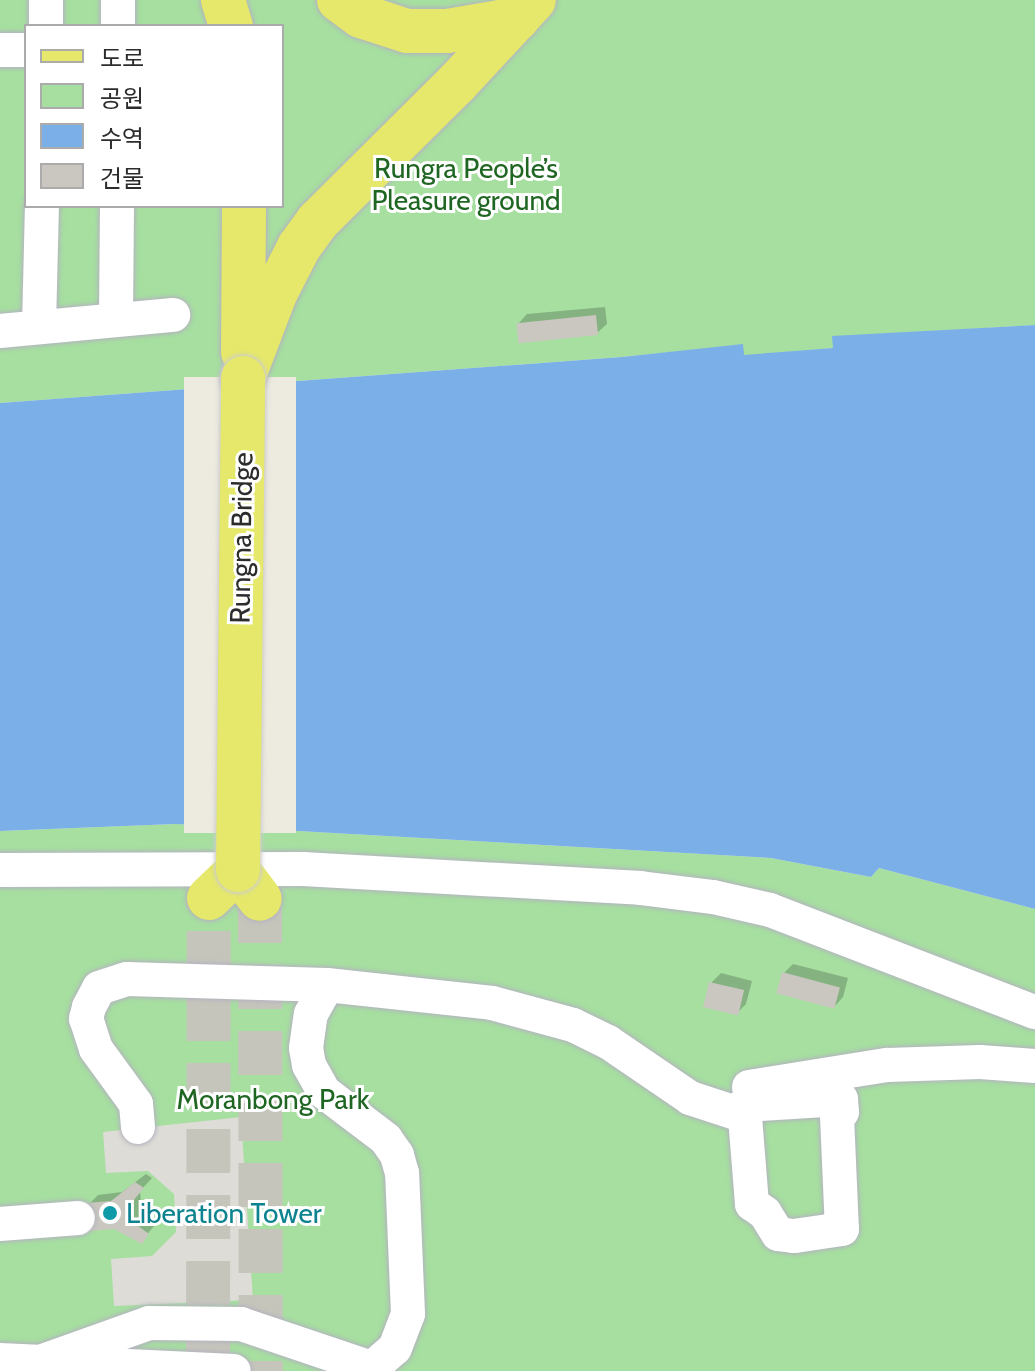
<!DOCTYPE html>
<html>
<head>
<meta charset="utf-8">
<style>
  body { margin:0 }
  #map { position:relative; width:1035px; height:1371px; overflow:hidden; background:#edebe0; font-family:Cabin,"Noto Sans KR",sans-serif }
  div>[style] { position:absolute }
  .green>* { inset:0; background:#a6dfa0 }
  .plaza>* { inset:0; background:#dddcd6 }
  .water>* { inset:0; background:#7bafe7 }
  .pier>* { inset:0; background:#edebe0; transform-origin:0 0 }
  .shadow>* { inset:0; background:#0003 }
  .building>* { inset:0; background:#c9c7bf; transform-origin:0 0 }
  .major-tunnel>* { height:44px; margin-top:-22px; transform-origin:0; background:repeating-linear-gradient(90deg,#c6c5bc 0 44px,transparent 0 66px) }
  .roads { filter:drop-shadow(0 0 2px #b4b3bf) drop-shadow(0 0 2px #b4b3bf) }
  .minor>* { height:34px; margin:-17px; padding:0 17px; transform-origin:17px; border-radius:17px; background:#fff }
  .major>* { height:44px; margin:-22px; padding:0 22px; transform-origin:22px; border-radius:22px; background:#e5e86a }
  .bridges { filter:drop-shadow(0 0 2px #ccc) drop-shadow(0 0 2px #ccc) }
  .major-bridge>* { height:44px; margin:-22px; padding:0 22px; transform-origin:22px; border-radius:22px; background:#e5e86a }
  .dots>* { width:22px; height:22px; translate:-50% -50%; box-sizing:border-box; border:4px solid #fff; border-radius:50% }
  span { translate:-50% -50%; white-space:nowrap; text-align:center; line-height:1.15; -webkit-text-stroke:6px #fff; paint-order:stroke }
  .park-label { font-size:28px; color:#206623 }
  .street-label { font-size:28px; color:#2c2c2c }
  .culture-label { font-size:28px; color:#0d838f }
  .left { translate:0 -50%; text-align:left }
  .legend { position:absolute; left:24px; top:24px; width:260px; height:184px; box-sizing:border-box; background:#fff; border:2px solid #ababab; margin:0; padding:10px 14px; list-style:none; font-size:24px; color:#2c2c2c }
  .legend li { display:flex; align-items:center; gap:16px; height:40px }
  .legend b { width:40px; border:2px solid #ababab }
</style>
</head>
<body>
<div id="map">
  <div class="green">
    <i style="clip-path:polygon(evenodd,0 0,1035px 0,1035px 325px,833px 337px,834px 348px,743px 356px,742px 345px,622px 357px,0 403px,0 0,26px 26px,282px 26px,282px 206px,26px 206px,26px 26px)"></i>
    <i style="clip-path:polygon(175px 824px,771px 858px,871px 877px,879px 868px,1035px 909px,1035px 1371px,0 1371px,0 831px)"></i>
  </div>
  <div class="plaza">
    <i style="clip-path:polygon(241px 1117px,253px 1300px,114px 1306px,111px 1259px,152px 1256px,176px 1232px,174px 1194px,148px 1171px,106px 1173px,103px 1132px)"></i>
  </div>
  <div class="water">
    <i style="clip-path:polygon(1035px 325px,1035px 909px,879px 868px,871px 877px,771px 858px,175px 824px,0 831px,0 403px,622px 357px,743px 344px,744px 355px,833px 348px,832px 336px)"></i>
  </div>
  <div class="pier">
    <i style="left:296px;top:377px;width:456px;height:112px;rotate:90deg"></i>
  </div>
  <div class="shadow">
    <i style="clip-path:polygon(605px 307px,607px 324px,597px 333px,518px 324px,527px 314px)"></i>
    <i style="clip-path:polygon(793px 964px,848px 978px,843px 997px,834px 1007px,784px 973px)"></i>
    <i style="clip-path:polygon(721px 973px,752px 981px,746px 1004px,737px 1013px,711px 983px)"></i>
    <i style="clip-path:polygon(146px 1174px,152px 1178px,140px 1191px,142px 1214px,156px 1224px,141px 1241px,89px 1204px,98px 1195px,122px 1192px)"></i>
  </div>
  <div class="building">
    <i style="left:596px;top:315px;width:20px;height:80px;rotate:84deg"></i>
    <i style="left:782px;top:972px;width:60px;height:22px;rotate:15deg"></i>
    <i style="left:709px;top:982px;width:36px;height:26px;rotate:13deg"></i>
    <i style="clip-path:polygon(135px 1182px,144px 1188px,132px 1202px,134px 1223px,149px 1234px,142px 1244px,114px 1229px,89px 1231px,87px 1203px,111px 1201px)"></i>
  </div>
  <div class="major-tunnel">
    <i style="left:260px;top:899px;width:472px;rotate:89.9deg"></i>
    <i style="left:208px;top:1371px;width:473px;rotate:-89.9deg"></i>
  </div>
  <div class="roads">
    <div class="minor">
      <i style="left:46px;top:26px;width:26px;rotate:-90deg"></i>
      <i style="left:118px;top:26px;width:26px;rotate:-90deg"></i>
      <i style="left:0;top:50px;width:26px"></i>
      <i style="left:116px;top:320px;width:114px;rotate:-89.5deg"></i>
      <i style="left:39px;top:327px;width:121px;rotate:-88.6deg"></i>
      <i style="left:0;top:331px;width:174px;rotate:-5.3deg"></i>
      <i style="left:0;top:870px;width:303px;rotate:-0.2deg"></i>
      <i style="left:303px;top:869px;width:338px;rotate:3.2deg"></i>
      <i style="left:640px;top:888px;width:74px;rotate:7deg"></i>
      <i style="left:713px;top:897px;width:58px;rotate:12.8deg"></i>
      <i style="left:770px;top:910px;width:284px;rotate:21.1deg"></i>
      <i style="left:749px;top:1087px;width:140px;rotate:-9.1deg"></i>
      <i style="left:887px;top:1065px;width:93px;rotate:-1.8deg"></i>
      <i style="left:980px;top:1062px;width:55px;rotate:4.2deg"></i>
      <i style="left:841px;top:1099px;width:13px;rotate:86deg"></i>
      <i style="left:842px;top:1112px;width:6px;rotate:141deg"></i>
      <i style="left:837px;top:1116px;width:113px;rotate:87.5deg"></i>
      <i style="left:842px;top:1229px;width:49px;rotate:171.7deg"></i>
      <i style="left:794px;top:1236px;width:16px;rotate:-173deg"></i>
      <i style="left:778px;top:1234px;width:25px;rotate:-122deg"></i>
      <i style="left:765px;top:1213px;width:16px;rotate:-145deg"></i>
      <i style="left:752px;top:1204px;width:99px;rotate:-94.6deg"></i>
      <i style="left:744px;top:1105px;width:97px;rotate:-3.5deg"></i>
      <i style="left:138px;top:1127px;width:23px;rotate:-95deg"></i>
      <i style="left:136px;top:1104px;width:68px;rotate:-126deg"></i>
      <i style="left:96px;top:1049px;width:32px;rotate:-108deg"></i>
      <i style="left:86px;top:1019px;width:12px;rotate:-76deg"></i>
      <i style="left:89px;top:1007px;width:21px;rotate:-62deg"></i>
      <i style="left:99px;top:988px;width:29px;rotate:-18deg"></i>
      <i style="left:127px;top:979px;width:200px;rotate:1.7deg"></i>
      <i style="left:327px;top:985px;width:166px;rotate:6.2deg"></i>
      <i style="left:492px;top:1003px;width:84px;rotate:15.2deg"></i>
      <i style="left:573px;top:1025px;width:39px;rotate:26deg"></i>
      <i style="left:608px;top:1042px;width:99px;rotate:34.3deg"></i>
      <i style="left:690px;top:1098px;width:58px;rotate:18.1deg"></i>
      <i style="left:0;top:1224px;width:78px;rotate:-4.4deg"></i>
      <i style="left:0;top:1360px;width:234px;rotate:2.7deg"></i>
      <i style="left:40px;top:1362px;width:116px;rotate:-19.7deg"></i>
      <i style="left:149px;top:1323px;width:92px;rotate:0.6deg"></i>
      <i style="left:241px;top:1324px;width:138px;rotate:18.6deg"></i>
      <i style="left:372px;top:1368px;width:30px;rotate:-41deg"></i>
      <i style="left:395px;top:1348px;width:36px;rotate:-69deg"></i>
      <i style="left:408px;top:1314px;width:141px;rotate:-92.4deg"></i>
      <i style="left:402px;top:1173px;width:19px;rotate:-106deg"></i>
      <i style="left:397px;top:1155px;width:19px;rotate:-125deg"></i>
      <i style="left:386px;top:1139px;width:78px;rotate:-142.8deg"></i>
      <i style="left:324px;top:1092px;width:31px;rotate:-119deg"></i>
      <i style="left:309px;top:1065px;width:17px;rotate:-100deg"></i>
      <i style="left:306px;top:1048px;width:34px;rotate:-82deg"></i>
      <i style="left:311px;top:1014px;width:33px;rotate:-61deg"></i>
    </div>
    <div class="major">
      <i style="left:223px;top:0;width:27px;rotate:73deg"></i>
      <i style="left:339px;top:0;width:27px;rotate:36deg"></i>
      <i style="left:361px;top:16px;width:48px;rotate:18.1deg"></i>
      <i style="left:407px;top:31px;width:40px"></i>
      <i style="left:447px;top:31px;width:71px;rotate:-9.7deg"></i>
      <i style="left:243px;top:352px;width:146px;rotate:-89.6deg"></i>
      <i style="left:243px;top:378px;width:90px;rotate:-69.1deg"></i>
      <i style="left:275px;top:294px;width:53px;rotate:-62.9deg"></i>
      <i style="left:299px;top:247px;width:32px;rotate:-54deg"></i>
      <i style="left:318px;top:221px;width:196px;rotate:-44.8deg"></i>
      <i style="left:457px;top:83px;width:113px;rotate:-47.1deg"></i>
      <i style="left:209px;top:898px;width:40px;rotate:-44deg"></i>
      <i style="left:238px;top:870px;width:36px;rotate:53deg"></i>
    </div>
  </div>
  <div class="bridges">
    <div class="major-bridge">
      <i style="left:238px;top:870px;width:492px;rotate:-89.4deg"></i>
    </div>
  </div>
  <div class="dots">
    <i style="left:110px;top:1213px;background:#0f9aa8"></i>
  </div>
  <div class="park-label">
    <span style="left:466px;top:184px">Rungra People’s<br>Pleasure ground</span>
    <span style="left:273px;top:1099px">Moranbong Park</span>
  </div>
  <div class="street-label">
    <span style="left:241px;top:538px;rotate:-89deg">Rungna Bridge</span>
  </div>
  <div class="culture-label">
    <span class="left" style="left:126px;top:1213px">Liberation Tower</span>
  </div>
  <ul class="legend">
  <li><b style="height:10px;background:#e5e86a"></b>도로</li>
  <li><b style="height:22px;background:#a6dfa0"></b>공원</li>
  <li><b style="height:22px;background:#7bafe7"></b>수역</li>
  <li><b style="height:22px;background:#c9c7bf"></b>건물</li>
  </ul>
</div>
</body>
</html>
